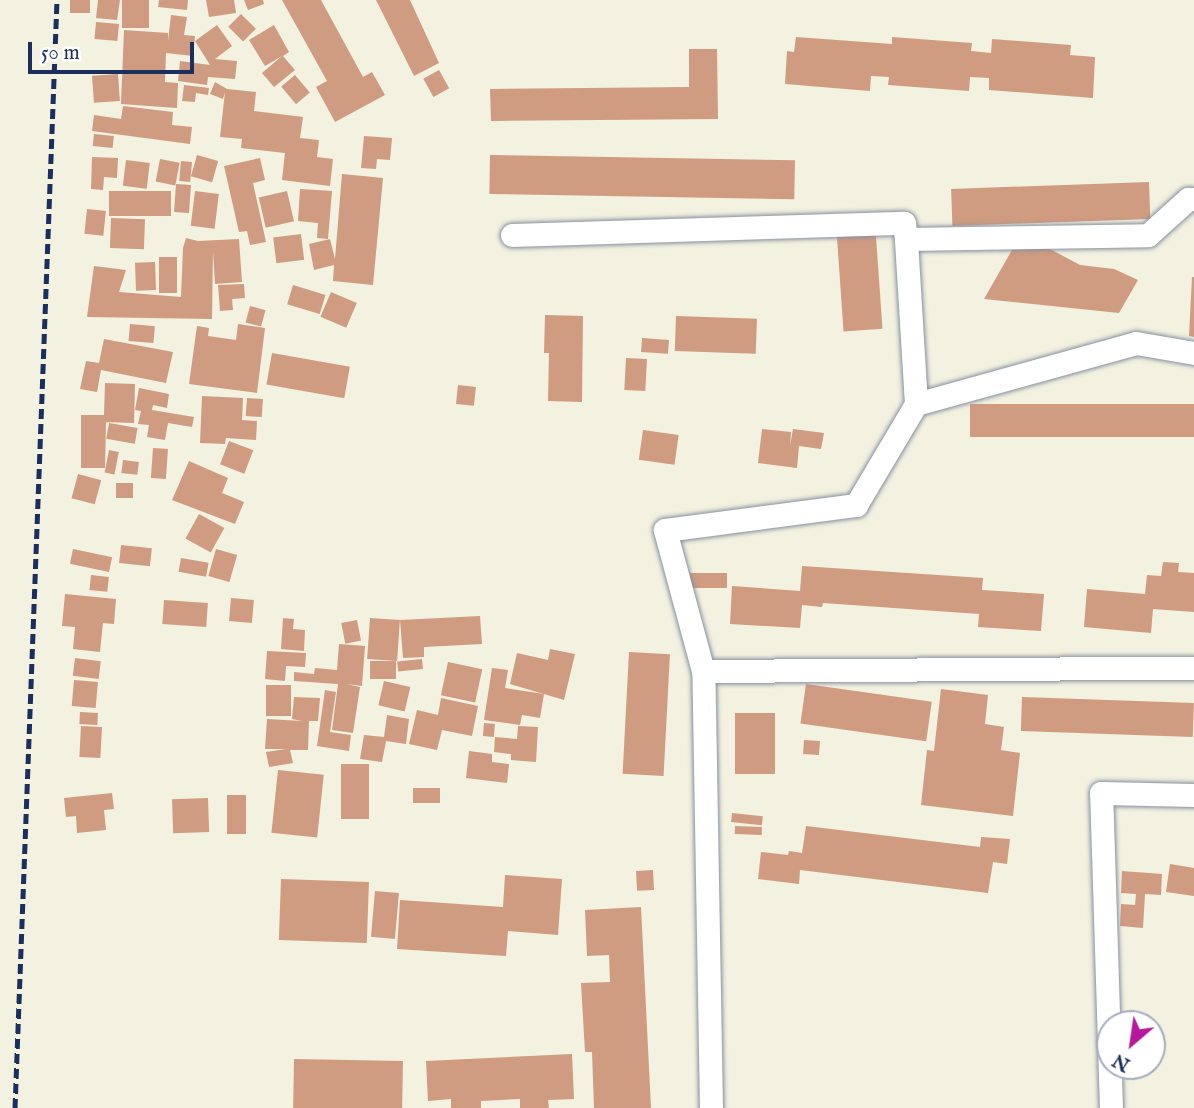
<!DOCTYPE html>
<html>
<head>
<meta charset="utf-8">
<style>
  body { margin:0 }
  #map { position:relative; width:1194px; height:1108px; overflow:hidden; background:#f3f1e0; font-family:"IM FELL English",serif }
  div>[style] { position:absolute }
  .building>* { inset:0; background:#cf9b81; transform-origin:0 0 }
  .roads { filter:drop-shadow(0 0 2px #87909f) drop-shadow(0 0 2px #87909f) }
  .street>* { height:23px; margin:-11.5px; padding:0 11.5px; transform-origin:11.5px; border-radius:11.5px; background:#fff }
  .rail>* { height:5px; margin-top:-2.5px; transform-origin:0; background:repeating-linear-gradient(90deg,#1b2f5e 0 10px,transparent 0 15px) }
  span { translate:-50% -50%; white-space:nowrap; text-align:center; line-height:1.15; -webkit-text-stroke:5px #fff; paint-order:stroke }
  .north { position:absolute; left:1096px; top:1010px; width:70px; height:70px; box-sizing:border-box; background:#fff; border:2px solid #a4acbf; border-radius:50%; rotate:209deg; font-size:19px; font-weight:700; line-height:28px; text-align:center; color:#1b2f5e }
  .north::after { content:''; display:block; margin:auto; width:24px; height:32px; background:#b5179e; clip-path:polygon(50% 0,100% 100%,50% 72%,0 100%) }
  .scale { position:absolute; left:28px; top:42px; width:166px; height:32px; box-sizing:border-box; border:4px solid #1b2f5e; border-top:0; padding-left:9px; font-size:21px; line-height:24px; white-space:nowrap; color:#1b2f5e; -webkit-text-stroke:5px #fff; paint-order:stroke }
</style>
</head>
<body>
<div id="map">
  <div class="building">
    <i style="left:70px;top:0;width:20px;height:13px"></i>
    <i style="clip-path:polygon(98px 0,120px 0,117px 20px,96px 18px)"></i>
    <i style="left:122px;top:0;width:27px;height:28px"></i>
    <i style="clip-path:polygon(159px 0,188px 0,187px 10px,158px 7px)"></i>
    <i style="clip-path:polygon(206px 0,234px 0,236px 13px,209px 17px)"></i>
    <i style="clip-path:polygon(244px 0,263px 0,264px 4px,248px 10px)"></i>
    <i style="clip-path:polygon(282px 0,321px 0,363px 77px,372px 72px,385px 95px,335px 122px,316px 87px,327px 81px)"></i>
    <i style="clip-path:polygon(376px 0,410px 0,439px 63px,414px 76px)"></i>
    <i style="left:241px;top:14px;width:21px;height:18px;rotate:45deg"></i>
    <i style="clip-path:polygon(171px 15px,187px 17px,184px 35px,195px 36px,193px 56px,166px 53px,165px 82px,178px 83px,177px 108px,121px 104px,124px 30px,168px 33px,168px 41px)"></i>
    <i style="left:96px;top:22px;width:23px;height:17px;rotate:5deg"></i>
    <i style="clip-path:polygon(217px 25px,232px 46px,215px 59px,237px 61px,235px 79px,208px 77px,207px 85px,178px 81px,180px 61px,210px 65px,195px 41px)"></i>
    <i style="clip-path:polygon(274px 25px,289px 52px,283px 56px,295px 70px,274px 87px,262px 73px,282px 56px,265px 66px,249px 40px)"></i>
    <i style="clip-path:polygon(796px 37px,892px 44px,892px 37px,972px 43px,971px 51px,991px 53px,992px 39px,1071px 45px,1070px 55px,1095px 57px,1093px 98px,989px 90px,989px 78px,970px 77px,969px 91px,888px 85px,889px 77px,871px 76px,870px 91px,785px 84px,787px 51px,794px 52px)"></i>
    <i style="clip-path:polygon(689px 49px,717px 49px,718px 119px,491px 121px,490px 89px,689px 87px)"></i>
    <i style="left:439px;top:70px;width:21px;height:18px;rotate:61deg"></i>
    <i style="left:118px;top:74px;width:27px;height:26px;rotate:86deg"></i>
    <i style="left:295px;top:75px;width:23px;height:18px;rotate:50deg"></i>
    <i style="clip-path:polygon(215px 82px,227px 89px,256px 92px,254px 111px,303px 117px,300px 138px,319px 140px,317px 157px,333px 159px,330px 186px,282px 180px,285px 153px,241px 148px,242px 139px,220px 137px,225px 92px,223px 99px,210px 94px)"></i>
    <i style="clip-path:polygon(184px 85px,209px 88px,208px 95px,196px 93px,195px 102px,182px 101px)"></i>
    <i style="clip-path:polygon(123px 106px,173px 112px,172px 125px,192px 127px,190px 144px,92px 131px,94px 115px,121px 119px)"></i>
    <i style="left:94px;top:134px;width:20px;height:12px;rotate:6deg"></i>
    <i style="clip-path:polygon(364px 136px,392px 138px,390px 160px,377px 159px,376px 169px,361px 168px)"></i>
    <i style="left:197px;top:155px;width:22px;height:22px;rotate:16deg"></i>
    <i style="left:490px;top:155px;width:305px;height:39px;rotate:1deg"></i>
    <i style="clip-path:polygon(92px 157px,118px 158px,117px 178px,104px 177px,103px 190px,91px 189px)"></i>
    <i style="clip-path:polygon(260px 158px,265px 180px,253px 183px,266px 242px,250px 245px,247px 231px,239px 232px,224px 166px)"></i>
    <i style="left:160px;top:159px;width:20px;height:23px;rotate:11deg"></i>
    <i style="left:126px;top:160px;width:24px;height:26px;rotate:7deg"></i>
    <i style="left:181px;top:161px;width:11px;height:20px;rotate:5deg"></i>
    <i style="clip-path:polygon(342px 174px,383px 178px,373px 285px,333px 281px,334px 265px,314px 270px,309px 244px,330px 239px,335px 259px)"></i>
    <i style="left:1149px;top:182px;width:37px;height:198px;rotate:88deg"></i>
    <i style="left:176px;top:184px;width:15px;height:28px;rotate:4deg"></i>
    <i style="clip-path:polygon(300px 189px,332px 191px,328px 239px,317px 238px,318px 223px,298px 221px)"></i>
    <i style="left:109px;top:191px;width:62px;height:25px"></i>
    <i style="left:195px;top:191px;width:24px;height:35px;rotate:7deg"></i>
    <i style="left:287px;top:191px;width:31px;height:29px;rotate:77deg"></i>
    <i style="left:87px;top:209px;width:19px;height:25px;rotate:6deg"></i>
    <i style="left:111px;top:218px;width:34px;height:30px;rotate:2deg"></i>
    <i style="left:875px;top:222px;width:107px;height:39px;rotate:86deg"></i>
    <i style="clip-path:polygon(1024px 229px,1052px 232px,1050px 249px,1080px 265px,1114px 269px,1138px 280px,1119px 313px,984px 299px)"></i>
    <i style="left:301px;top:234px;width:26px;height:28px;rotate:83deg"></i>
    <i style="clip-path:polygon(186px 238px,198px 241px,239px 239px,242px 282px,215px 284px,213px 251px,212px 319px,87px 317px,94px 266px,126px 270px,119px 292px,181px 297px,183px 248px)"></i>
    <i style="left:159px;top:257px;width:18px;height:36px"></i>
    <i style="left:155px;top:262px;width:28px;height:20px;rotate:88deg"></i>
    <i style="clip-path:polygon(1192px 277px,1194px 277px,1194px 337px,1189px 336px)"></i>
    <i style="clip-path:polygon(244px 284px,245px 298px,232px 299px,233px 310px,220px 311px,218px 285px)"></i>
    <i style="left:293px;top:285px;width:34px;height:20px;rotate:17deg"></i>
    <i style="left:331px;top:292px;width:28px;height:27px;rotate:23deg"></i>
    <i style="left:250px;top:306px;width:16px;height:17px;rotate:15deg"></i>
    <i style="clip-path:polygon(545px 315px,583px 316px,582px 402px,548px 401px,549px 353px,544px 353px)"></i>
    <i style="left:676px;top:316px;width:81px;height:35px;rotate:2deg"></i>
    <i style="left:130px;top:324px;width:25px;height:17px;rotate:5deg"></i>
    <i style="clip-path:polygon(238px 324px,265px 328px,257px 393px,189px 384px,197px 326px,209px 328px,208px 336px,236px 340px)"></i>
    <i style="left:642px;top:338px;width:27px;height:14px;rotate:4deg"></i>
    <i style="clip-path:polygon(104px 339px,173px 352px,166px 383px,101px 370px,97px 392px,80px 389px,86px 361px,99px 363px)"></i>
    <i style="left:272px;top:353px;width:79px;height:32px;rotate:10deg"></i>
    <i style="left:626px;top:358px;width:21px;height:32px;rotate:3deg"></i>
    <i style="clip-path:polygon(105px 383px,135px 384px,134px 423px,103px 422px,106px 422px,105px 468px,81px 468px,81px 415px,104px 415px)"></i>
    <i style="left:458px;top:385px;width:18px;height:19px;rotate:6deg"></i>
    <i style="clip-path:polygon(139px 388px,169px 394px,167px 408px,153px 405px,152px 410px,194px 417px,192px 427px,168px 423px,165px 440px,147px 437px,149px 425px,138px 424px,141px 411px,135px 410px)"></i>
    <i style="clip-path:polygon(202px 396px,243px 398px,242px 420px,257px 421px,256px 440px,226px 438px,225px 444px,200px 443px)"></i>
    <i style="left:247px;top:398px;width:16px;height:18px;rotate:4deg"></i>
    <i style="left:1194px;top:404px;width:33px;height:224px;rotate:90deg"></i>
    <i style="left:109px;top:423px;width:29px;height:16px;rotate:10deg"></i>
    <i style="clip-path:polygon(762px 429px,791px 432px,790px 446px,793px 429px,824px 433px,821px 449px,799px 446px,797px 468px,758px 463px)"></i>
    <i style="left:643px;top:430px;width:36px;height:30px;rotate:8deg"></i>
    <i style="left:229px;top:441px;width:26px;height:25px;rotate:21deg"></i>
    <i style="left:153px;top:448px;width:15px;height:30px;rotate:4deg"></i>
    <i style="left:109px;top:450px;width:10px;height:23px;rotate:11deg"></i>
    <i style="left:123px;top:460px;width:16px;height:13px;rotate:7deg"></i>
    <i style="clip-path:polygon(189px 461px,228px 478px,222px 493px,244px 502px,235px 524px,172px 500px)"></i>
    <i style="left:78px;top:474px;width:24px;height:25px;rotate:15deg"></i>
    <i style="left:116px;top:483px;width:17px;height:15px"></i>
    <i style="left:199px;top:514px;width:29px;height:28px;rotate:29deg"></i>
    <i style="left:121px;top:545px;width:31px;height:18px;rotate:6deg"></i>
    <i style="left:73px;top:549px;width:40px;height:15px;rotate:12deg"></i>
    <i style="left:216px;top:549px;width:22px;height:28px;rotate:16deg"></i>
    <i style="left:181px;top:558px;width:28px;height:14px;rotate:10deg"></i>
    <i style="clip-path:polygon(1163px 562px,1179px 563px,1178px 572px,1194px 573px,1194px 612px,1153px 609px,1151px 633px,1084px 627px,1087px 589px,1145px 594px,1147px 575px,1161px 576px)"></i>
    <i style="clip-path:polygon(802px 566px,983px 578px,982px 590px,1044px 594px,1041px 631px,978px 627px,979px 614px,823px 603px,822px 607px,802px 605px,800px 628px,730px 624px,732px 586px,800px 591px)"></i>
    <i style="left:690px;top:573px;width:37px;height:15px"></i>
    <i style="left:91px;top:575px;width:18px;height:15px;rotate:6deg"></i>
    <i style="clip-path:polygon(65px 594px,116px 599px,114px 624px,103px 623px,100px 652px,73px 649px,75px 627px,62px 626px)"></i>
    <i style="left:231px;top:598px;width:23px;height:23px;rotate:5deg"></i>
    <i style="left:164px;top:600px;width:44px;height:24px;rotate:4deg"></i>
    <i style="clip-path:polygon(480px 616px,482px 644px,424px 647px,424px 657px,403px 658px,400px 620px)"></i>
    <i style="clip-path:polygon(283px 618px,294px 619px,293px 629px,305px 630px,304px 651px,281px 649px)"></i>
    <i style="left:370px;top:618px;width:30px;height:41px;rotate:4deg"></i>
    <i style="left:357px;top:620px;width:21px;height:16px;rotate:79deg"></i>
    <i style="clip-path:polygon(339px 644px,365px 646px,362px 686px,346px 684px,360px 687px,353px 733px,332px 730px,338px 684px,294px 681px,294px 672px,314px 674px,315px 668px,337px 670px)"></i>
    <i style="clip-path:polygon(550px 649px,575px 654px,564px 700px,510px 684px,517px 653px,548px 660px)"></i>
    <i style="clip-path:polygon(267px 651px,306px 653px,305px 667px,286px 666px,285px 681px,265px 679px)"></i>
    <i style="left:629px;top:652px;width:41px;height:122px;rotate:3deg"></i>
    <i style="left:75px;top:658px;width:26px;height:18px;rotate:7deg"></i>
    <i style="left:422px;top:659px;width:10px;height:25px;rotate:84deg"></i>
    <i style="left:396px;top:661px;width:18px;height:26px;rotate:90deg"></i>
    <i style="left:448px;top:662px;width:35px;height:34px;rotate:12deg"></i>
    <i style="clip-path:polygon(492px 668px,508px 670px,505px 688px,544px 694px,540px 718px,522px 715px,520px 725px,484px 720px)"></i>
    <i style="left:74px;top:680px;width:24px;height:26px;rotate:5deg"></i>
    <i style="left:384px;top:681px;width:27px;height:25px;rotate:13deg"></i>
    <i style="left:806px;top:684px;width:127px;height:40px;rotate:8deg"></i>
    <i style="left:266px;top:685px;width:25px;height:31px"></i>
    <i style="clip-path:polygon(941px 689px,988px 695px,985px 724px,1004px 727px,1001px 750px,1020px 753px,1013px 816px,921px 805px,927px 750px,934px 751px)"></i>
    <i style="clip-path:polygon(325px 690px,336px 692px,330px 732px,351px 735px,349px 751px,317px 746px)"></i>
    <i style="clip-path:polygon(294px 697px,320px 698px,318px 721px,309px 721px,308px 750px,290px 750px,293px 763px,269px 767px,266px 752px,286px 749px,265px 749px,267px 719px,302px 721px,292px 719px)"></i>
    <i style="left:1022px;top:697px;width:172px;height:34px;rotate:2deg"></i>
    <i style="clip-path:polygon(441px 698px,478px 706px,472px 736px,442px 730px,437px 750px,409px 744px,417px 710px,438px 715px)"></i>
    <i style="left:80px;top:712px;width:18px;height:12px;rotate:3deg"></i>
    <i style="left:735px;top:713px;width:40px;height:61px"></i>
    <i style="clip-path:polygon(387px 715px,409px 719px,406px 744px,386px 741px,382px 762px,360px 759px,364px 735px,384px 737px)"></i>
    <i style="left:484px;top:723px;width:11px;height:13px;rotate:5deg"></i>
    <i style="left:81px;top:726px;width:21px;height:31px;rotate:3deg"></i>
    <i style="clip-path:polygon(518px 726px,538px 727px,536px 762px,511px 760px,511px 754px,494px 752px,495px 737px,517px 739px)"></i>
    <i style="left:804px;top:740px;width:16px;height:14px;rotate:4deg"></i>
    <i style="clip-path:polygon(469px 751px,492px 754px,492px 762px,509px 764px,507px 783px,466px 778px)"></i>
    <i style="left:341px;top:764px;width:28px;height:55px"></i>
    <i style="left:278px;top:770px;width:46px;height:63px;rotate:6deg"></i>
    <i style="left:413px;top:788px;width:27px;height:15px"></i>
    <i style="clip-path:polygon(112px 793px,114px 809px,104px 810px,106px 830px,77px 833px,76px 816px,66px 817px,64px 798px)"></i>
    <i style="left:227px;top:795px;width:19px;height:39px"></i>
    <i style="left:208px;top:798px;width:34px;height:36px;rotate:88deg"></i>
    <i style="left:732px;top:813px;width:31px;height:9px;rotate:6deg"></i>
    <i style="left:735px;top:826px;width:27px;height:8px;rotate:2deg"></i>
    <i style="clip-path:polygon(806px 826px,980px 847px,981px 837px,1010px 839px,1007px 864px,993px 862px,988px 893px,800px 870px,799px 884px,758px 879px,761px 852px,788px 855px,789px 851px,802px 853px)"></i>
    <i style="clip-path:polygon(1170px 864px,1194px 868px,1194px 896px,1166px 892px)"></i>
    <i style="left:653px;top:870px;width:20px;height:17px;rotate:87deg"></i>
    <i style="clip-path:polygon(1122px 871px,1162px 874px,1161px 895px,1145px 894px,1143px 928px,1120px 926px,1121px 904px,1135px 905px,1136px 894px,1121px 893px)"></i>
    <i style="clip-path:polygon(505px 875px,562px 879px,558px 935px,508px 931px,506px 956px,397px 949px,400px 900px,503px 907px)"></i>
    <i style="left:281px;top:879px;width:88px;height:61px;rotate:2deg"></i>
    <i style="left:375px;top:891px;width:24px;height:46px;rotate:5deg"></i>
    <i style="clip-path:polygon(641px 907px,651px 1108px,594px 1108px,592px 1052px,585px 1052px,581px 983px,610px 982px,609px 955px,587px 956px,585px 910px)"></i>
    <i style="clip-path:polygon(572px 1054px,574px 1099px,548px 1100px,549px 1108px,520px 1108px,520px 1099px,481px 1101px,481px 1108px,451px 1108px,451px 1099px,428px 1101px,426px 1061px)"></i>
    <i style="left:294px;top:1059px;width:109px;height:49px;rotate:1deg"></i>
  </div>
  <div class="roads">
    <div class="street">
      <i style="left:512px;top:235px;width:392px;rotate:-1.8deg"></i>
      <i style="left:904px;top:223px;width:16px;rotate:83deg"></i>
      <i style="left:916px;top:404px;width:228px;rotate:-15.5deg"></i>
      <i style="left:1136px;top:343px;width:59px;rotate:9.8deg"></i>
      <i style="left:703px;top:671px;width:146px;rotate:-105.1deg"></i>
      <i style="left:665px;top:530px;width:193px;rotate:-7.5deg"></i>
      <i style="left:856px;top:505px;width:117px;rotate:-59.3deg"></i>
      <i style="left:916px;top:404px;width:165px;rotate:-93.5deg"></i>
      <i style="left:906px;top:239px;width:242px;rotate:-0.9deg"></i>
      <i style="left:1148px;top:235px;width:54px;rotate:-42deg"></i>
      <i style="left:1188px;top:199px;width:6px"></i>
      <i style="left:711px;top:1108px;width:437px;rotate:-91deg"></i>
      <i style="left:703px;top:671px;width:491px;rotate:-0.4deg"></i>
      <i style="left:1111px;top:1108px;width:315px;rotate:-91.8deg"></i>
      <i style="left:1101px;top:793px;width:93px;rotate:1.2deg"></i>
    </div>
  </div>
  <div class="rail">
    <i style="left:15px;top:1108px;width:1109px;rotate:-87.83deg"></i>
  </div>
  <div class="north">N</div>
  <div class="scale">50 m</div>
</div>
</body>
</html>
